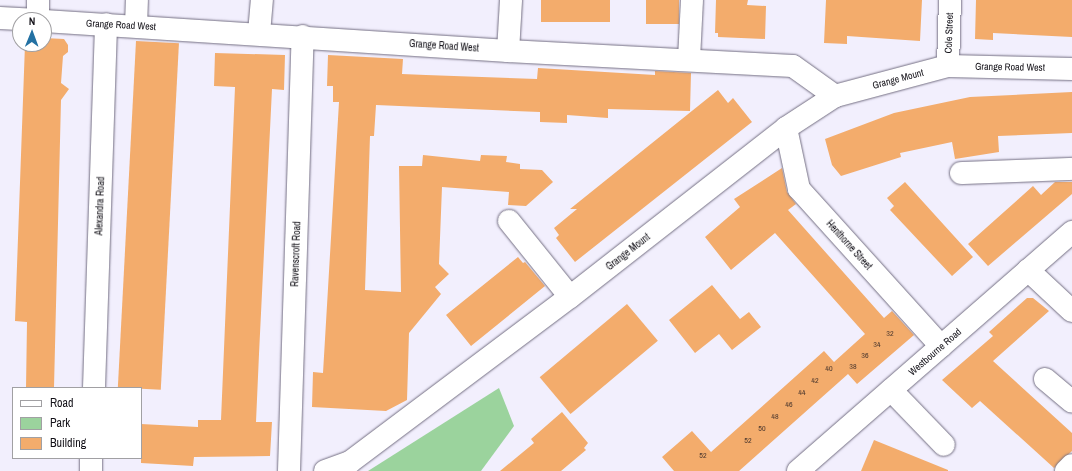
<!DOCTYPE html>
<html>
<head>
<meta charset="utf-8">
<style>
  body { margin:0 }
  #map { position:relative; width:1072px; height:471px; overflow:hidden; background:#f2effd; font-family:"Archivo Narrow",sans-serif }
  div>[style] { position:absolute }
  .green>* { inset:0; background:#9bd39d }
  .building>* { inset:0; background:#f3ac6c; transform-origin:0 0 }
  .roads { filter:drop-shadow(0 0 1px #746f83) drop-shadow(0 0 1px #746f83) }
  .minor>* { height:22px; margin:-11px; padding:0 11px; transform-origin:11px; border-radius:11px; background:#fff }
  span { translate:-50% -50%; white-space:nowrap; text-align:center; line-height:1.15; -webkit-text-stroke:4px #fff; paint-order:stroke }
  .number-label { font-size:8px; color:#4c382e }
  .number-label span { -webkit-text-stroke-width:0 }
  .street-label { font-size:10px; color:#141219 }
  .legend { position:absolute; left:12px; top:387px; width:130px; height:72px; box-sizing:border-box; background:#fff; border:1px solid #a1a0a3; margin:0; padding:5px 7px; list-style:none; font-size:12px; color:#141219 }
  .legend li { display:flex; align-items:center; gap:8px; height:20px }
  .legend b { width:20px; border:1px solid #a1a0a3 }
  .north { position:absolute; left:12px; top:12px; width:40px; height:40px; box-sizing:border-box; background:#fff; border:1px solid #a1a0a3; border-radius:50%; rotate:1deg; font-size:11px; font-weight:700; line-height:16px; text-align:center; color:#141219 }
  .north::after { content:''; display:block; margin:auto; width:14px; height:18px; background:#2371a3; clip-path:polygon(50% 0,100% 100%,50% 72%,0 100%) }
</style>
</head>
<body>
<div id="map">
  <div class="green">
    <i style="clip-path:polygon(499px 388px,514px 426px,481px 471px,368px 471px)"></i>
  </div>
  <div class="building">
    <i style="left:541px;top:0;width:69px;height:22px"></i>
    <i style="left:646px;top:0;width:33px;height:24px"></i>
    <i style="clip-path:polygon(716px 0,748px 0,747px 5px,766px 6px,765px 39px,718px 37px,718px 33px,715px 33px)"></i>
    <i style="clip-path:polygon(826px 0,922px 0,920px 41px,847px 36px,847px 44px,824px 43px)"></i>
    <i style="clip-path:polygon(976px 0,1072px 0,1072px 37px,993px 33px,993px 40px,975px 39px)"></i>
    <i style="clip-path:polygon(44px 38px,64px 39px,68px 45px,68px 52px,63px 56px,61px 83px,69px 89px,61px 100px,54px 388px,26px 388px,27px 322px,15px 321px,25px 44px,44px 44px)"></i>
    <i style="left:136px;top:41px;width:43px;height:347px;rotate:3deg"></i>
    <i style="clip-path:polygon(215px 53px,285px 55px,284px 90px,272px 89px,259px 354px,256px 422px,272px 422px,270px 456px,194px 457px,193px 466px,141px 463px,141px 424px,198px 427px,198px 420px,221px 420px,235px 87px,214px 86px)"></i>
    <i style="clip-path:polygon(328px 55px,403px 59px,402px 74px,426px 75px,537px 79px,538px 68px,655px 75px,655px 71px,691px 73px,690px 111px,608px 109px,608px 118px,567px 115px,567px 123px,540px 122px,540px 112px,376px 105px,374px 136px,370px 136px,365px 290px,401px 292px,399px 166px,422px 166px,423px 155px,480px 161px,481px 155px,507px 156px,506px 162px,520px 164px,520px 169px,542px 170px,553px 182px,526px 206px,508px 205px,509px 192px,442px 187px,439px 264px,449px 274px,435px 287px,441px 294px,409px 333px,407px 400px,386px 411px,312px 407px,313px 372px,323px 373px,339px 102px,333px 102px,333px 86px,327px 86px)"></i>
    <i style="clip-path:polygon(718px 90px,728px 103px,733px 98px,752px 122px,575px 262px,556px 238px,559px 235px,554px 228px,577px 209px,570px 209px)"></i>
    <i style="clip-path:polygon(1072px 92px,1072px 133px,998px 136px,999px 152px,955px 159px,952px 142px,900px 153px,901px 157px,841px 176px,832px 165px,825px 139px,894px 113px,970px 97px)"></i>
    <i style="clip-path:polygon(782px 168px,787px 192px,796px 204px,788px 210px,884px 318px,892px 311px,914px 335px,857px 384px,848px 374px,739px 471px,674px 471px,662px 457px,692px 431px,711px 452px,824px 351px,834px 362px,865px 334px,775px 233px,731px 270px,705px 237px,740px 207px,734px 199px)"></i>
    <i style="clip-path:polygon(905px 182px,973px 257px,952px 276px,890px 210px,894px 206px,887px 198px)"></i>
    <i style="clip-path:polygon(1055px 182px,1072px 182px,1072px 194px,988px 266px,968px 244px,1033px 186px,1041px 195px)"></i>
    <i style="clip-path:polygon(518px 257px,523px 263px,525px 262px,545px 286px,471px 346px,446px 315px)"></i>
    <i style="clip-path:polygon(712px 285px,740px 319px,749px 312px,761px 327px,732px 350px,719px 334px,695px 353px,669px 320px)"></i>
    <i style="clip-path:polygon(1027px 298px,1033px 298px,1049px 311px,993px 361px,1072px 433px,1072px 451px,1054px 468px,980px 401px,972px 408px,942px 380px,993px 336px,989px 332px)"></i>
    <i style="left:627px;top:304px;width:48px;height:114px;rotate:50deg"></i>
    <i style="clip-path:polygon(562px 412px,588px 443px,584px 448px,586px 450px,561px 471px,500px 471px,534px 443px,531px 439px)"></i>
    <i style="clip-path:polygon(874px 440px,948px 470px,948px 471px,861px 471px)"></i>
  </div>
  <div class="roads">
    <div class="minor">
      <i style="left:0;top:18px;width:33px;rotate:3deg"></i>
      <i style="left:38px;top:20px;width:20px;rotate:-90deg"></i>
      <i style="left:44px;top:21px;width:465px;rotate:3.7deg"></i>
      <i style="left:508px;top:51px;width:285px;rotate:3deg"></i>
      <i style="left:793px;top:66px;width:52px;rotate:35.5deg"></i>
      <i style="left:136px;top:26px;width:26px;rotate:-88deg"></i>
      <i style="left:259px;top:33px;width:33px;rotate:-85deg"></i>
      <i style="left:508px;top:51px;width:51px;rotate:-86.6deg"></i>
      <i style="left:689px;top:59px;width:59px;rotate:-87.1deg"></i>
      <i style="left:948px;top:66px;width:66px;rotate:-88.3deg"></i>
      <i style="left:786px;top:128px;width:62px;rotate:78deg"></i>
      <i style="left:799px;top:189px;width:212px;rotate:47.9deg"></i>
      <i style="left:961px;top:173px;width:111px;rotate:-2.1deg"></i>
      <i style="left:509px;top:221px;width:97px;rotate:51.2deg"></i>
      <i style="left:1028px;top:270px;width:60px;rotate:43deg"></i>
      <i style="left:1045px;top:379px;width:35px;rotate:40deg"></i>
      <i style="left:94px;top:388px;width:364px;rotate:-88.1deg"></i>
      <i style="left:891px;top:390px;width:76px;rotate:46.1deg"></i>
      <i style="left:91px;top:471px;width:13px;rotate:-90deg"></i>
      <i style="left:289px;top:471px;width:435px;rotate:-88.2deg"></i>
      <i style="left:325px;top:471px;width:27px;rotate:-20deg"></i>
      <i style="left:350px;top:462px;width:275px;rotate:-36.9deg"></i>
      <i style="left:570px;top:297px;width:274px;rotate:-38deg"></i>
      <i style="left:786px;top:128px;width:59px;rotate:-33.1deg"></i>
      <i style="left:835px;top:96px;width:117px;rotate:-14.9deg"></i>
      <i style="left:948px;top:66px;width:124px;rotate:1.4deg"></i>
      <i style="left:798px;top:471px;width:364px;rotate:-41.1deg"></i>
      <i style="left:1066px;top:471px;width:8px;rotate:-45deg"></i>
    </div>
  </div>
  <div class="number-label">
    <span style="left:890px;top:334px">32</span>
    <span style="left:877px;top:345px">34</span>
    <span style="left:865px;top:356px">36</span>
    <span style="left:853px;top:367px">38</span>
    <span style="left:829px;top:369px">40</span>
    <span style="left:815px;top:381px">42</span>
    <span style="left:802px;top:393px">44</span>
    <span style="left:789px;top:405px">46</span>
    <span style="left:775px;top:417px">48</span>
    <span style="left:762px;top:429px">50</span>
    <span style="left:748px;top:441px">52</span>
    <span style="left:703px;top:456px">52</span>
  </div>
  <div class="street-label">
    <span style="left:121px;top:25px;rotate:3deg">Grange Road West</span>
    <span style="left:949px;top:33px;rotate:-88deg">Cole Street</span>
    <span style="left:444px;top:46px;rotate:4deg">Grange Road West</span>
    <span style="left:1010px;top:67px;rotate:1deg">Grange Road West</span>
    <span style="left:898px;top:79px;rotate:-15deg">Grange Mount</span>
    <span style="left:100px;top:206px;rotate:-88deg">Alexandra Road</span>
    <span style="left:849px;top:245px;rotate:48deg">Henthorne Street</span>
    <span style="left:628px;top:252px;rotate:-38deg">Grange Mount</span>
    <span style="left:296px;top:254px;rotate:-88deg">Ravenscroft Road</span>
    <span style="left:935px;top:352px;rotate:-41deg">Westbourne Road</span>
  </div>
  <ul class="legend">
  <li><b style="height:5px;background:#fff"></b>Road</li>
  <li><b style="height:11px;background:#9bd39d"></b>Park</li>
  <li><b style="height:11px;background:#f3ac6c"></b>Building</li>
  </ul>
  <div class="north">N</div>
</div>
</body>
</html>
